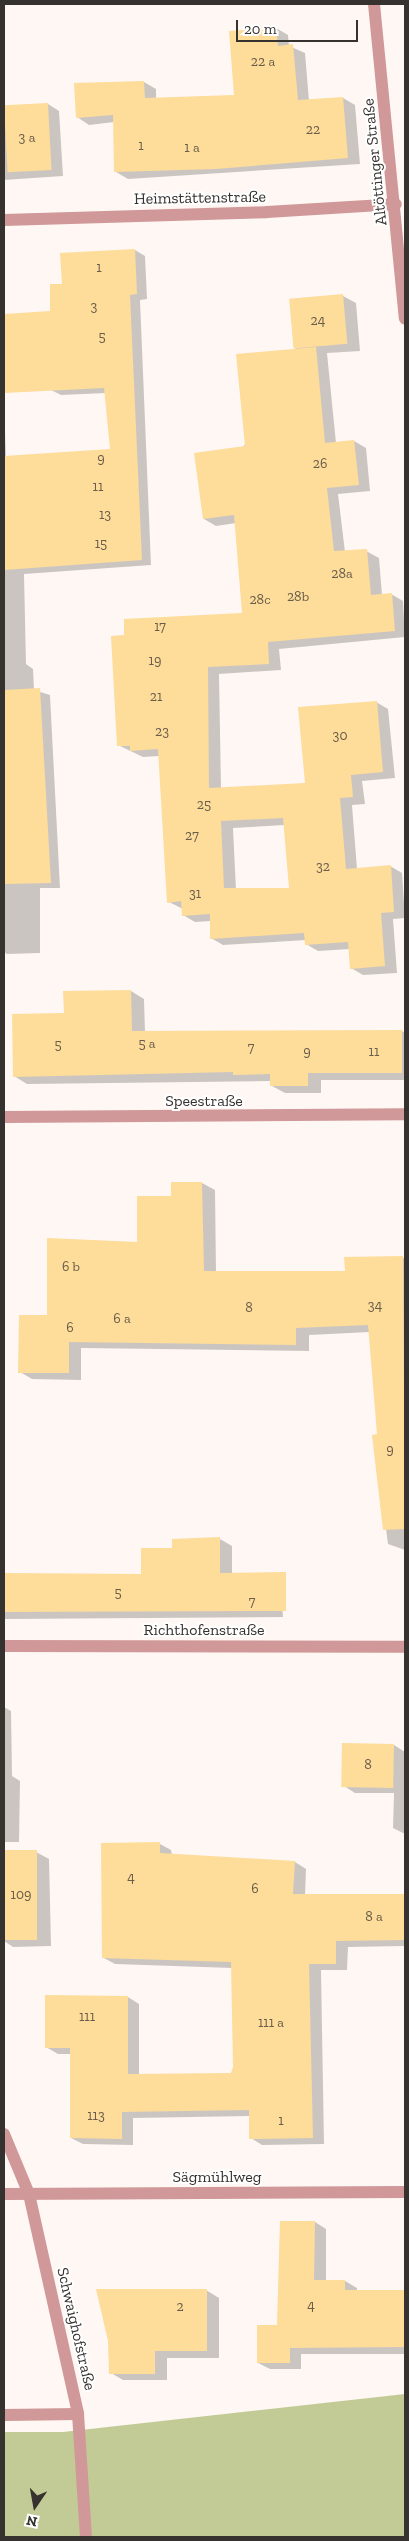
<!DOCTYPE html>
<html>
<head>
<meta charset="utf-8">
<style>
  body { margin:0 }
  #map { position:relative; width:409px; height:2541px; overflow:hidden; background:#fef7f3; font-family:"Zilla Slab",serif }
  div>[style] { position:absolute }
  .green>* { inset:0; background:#c2cb95 }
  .shadow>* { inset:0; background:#0003 }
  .building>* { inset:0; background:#fedc99; transform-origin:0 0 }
  .minor>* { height:12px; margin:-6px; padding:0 6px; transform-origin:6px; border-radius:6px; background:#d09898 }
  span { translate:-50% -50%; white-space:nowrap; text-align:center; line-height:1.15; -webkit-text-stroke:4px #fff; paint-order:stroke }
  .number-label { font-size:14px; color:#685c4a }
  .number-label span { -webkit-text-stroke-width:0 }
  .street-label { font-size:16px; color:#363230 }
  .frame { position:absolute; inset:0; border:5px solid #363230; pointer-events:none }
  .north { position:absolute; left:10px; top:2481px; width:50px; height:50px; -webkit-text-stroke:4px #fff; paint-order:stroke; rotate:192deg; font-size:14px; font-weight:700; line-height:20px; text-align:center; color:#363230 }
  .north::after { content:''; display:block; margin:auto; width:18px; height:22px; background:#363230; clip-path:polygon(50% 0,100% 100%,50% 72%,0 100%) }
  .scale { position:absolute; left:236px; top:20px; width:122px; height:22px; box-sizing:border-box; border:2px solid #363230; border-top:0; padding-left:6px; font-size:15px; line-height:18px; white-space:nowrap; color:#363230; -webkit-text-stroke:4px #fff; paint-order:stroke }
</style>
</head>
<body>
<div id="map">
  <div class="green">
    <i style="clip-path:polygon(405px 2394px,405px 2537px,4px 2537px,4px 2432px,63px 2432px)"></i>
  </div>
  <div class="shadow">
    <i style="clip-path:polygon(276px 28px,288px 35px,289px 46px,305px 53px,309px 101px,343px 98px,355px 105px,360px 164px,128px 179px,116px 172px,114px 122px,89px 125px,77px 117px,144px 82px,156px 89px,156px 99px,235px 97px,231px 32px)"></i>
    <i style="clip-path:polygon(48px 104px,59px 111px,63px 176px,4px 180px,4px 106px)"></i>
    <i style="clip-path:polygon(135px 250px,145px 256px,147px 299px,140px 300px,151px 565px,24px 574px,26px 664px,33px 669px,34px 690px,50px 695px,60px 888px,40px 888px,40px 953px,7px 954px,4px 952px,4px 405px,7px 485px,111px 451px,106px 393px,61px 395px,51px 390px,63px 285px)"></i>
    <i style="clip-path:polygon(evenodd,343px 296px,356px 303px,360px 351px,327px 353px,336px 443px,354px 441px,366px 448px,370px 491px,338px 494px,345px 552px,366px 551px,379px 558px,382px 595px,391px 594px,403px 601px,405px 637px,279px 649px,281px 670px,219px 674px,221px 789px,306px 785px,376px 702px,388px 709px,395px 778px,362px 781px,365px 804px,352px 805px,357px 869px,390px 866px,402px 873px,405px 918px,393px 919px,397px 973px,363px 975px,351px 968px,350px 949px,318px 951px,306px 944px,306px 940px,223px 945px,211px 938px,211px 921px,195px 922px,183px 915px,183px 909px,169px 902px,159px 756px,143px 757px,118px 745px,243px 614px,236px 523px,216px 526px,204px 519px,297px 349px,294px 348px,290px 300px,343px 296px,285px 825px,291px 890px,236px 890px,233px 828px,285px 825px)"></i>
    <i style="clip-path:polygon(131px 991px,144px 999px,145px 1032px,402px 1031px,405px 1033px,405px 1080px,321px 1080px,321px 1093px,285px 1093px,272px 1086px,271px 1081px,27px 1084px,14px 1076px,65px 1014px)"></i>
    <i style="clip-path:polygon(172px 1183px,202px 1183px,215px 1190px,216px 1272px,346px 1272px,346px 1259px,405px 1258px,405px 1550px,388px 1544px,374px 1436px,379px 1435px,370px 1332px,309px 1335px,309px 1351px,81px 1348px,81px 1380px,32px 1379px,20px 1372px,48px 1316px,138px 1243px,173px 1197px)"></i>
    <i style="clip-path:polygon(220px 1539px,232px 1546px,232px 1574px,280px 1581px,283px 1617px,4px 1619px,4px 1574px,142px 1576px,173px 1549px)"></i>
    <i style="clip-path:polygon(4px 1707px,11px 1711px,12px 1776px,20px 1781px,19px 1842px,4px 1842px)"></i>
    <i style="clip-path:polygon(394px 1745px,405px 1752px,405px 1834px,393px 1828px,394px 1793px,355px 1793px,344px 1786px)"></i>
    <i style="clip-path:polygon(160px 1844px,171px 1850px,172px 1855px,295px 1862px,306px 1869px,305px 1896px,405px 1896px,405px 1965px,404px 1946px,348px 1947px,347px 1970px,321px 1970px,324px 2144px,262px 2145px,251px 2138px,250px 2116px,133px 2118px,133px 2145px,83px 2144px,71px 2138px,71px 2054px,58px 2054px,46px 2047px,128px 1997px,139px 2004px,139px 2075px,231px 2074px,234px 2067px,232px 1968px,115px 1964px,104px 1958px)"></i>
    <i style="clip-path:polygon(4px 1852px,36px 1852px,49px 1859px,51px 1946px,13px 1947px,4px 1941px)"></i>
    <i style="clip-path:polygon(315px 2222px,326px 2229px,326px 2281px,345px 2281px,357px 2288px,357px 2291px,405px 2291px,405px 2354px,301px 2354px,301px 2369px,270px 2369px,258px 2363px,279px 2326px)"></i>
    <i style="clip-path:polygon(206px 2290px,219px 2298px,219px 2358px,167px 2358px,167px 2380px,123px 2380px,111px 2373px)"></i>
  </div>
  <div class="building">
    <i style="clip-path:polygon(276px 27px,278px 46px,293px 44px,298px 100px,343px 97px,348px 158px,216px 169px,114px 172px,113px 115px,76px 118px,74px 83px,144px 81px,145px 98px,234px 95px,229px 31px)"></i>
    <i style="left:48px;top:103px;width:67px;height:44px;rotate:87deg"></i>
    <i style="clip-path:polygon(135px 249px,137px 294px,130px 295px,142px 560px,4px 570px,4px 456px,110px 449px,104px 388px,4px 393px,4px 314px,50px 311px,50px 284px,62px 284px,60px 253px)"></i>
    <i style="left:343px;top:294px;width:50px;height:54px;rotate:85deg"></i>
    <i style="clip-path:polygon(evenodd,316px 347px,325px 443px,354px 440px,359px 485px,327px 488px,334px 551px,367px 549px,371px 595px,392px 593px,395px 631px,268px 642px,269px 664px,208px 667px,209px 788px,305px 783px,298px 707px,377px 701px,383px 772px,351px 775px,353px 797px,340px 798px,346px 869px,391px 865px,394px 912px,381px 913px,385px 966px,350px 969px,348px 942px,305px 945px,304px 933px,210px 939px,210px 914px,182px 916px,181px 901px,167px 903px,158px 749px,130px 751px,130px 746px,117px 746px,111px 636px,124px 635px,124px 619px,242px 613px,234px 515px,203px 519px,194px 453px,245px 446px,236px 354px,316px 347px,283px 818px,289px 888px,224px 888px,221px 821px,283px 818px)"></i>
    <i style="clip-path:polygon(40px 688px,51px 883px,4px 884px,4px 690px)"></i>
    <i style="clip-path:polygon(131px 990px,132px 1031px,402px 1030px,402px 1073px,308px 1073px,308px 1086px,270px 1086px,270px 1074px,233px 1075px,233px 1072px,13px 1077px,12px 1014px,64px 1013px,63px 991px)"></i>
    <i style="clip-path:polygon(171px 1182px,202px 1182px,204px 1271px,345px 1271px,344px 1257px,403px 1256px,405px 1529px,383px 1530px,372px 1435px,377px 1434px,368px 1325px,296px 1328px,296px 1345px,69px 1342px,69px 1373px,18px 1373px,19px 1315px,47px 1315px,47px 1238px,137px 1242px,137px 1196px,171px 1196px)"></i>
    <i style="clip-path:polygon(220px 1537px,220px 1573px,286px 1572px,286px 1611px,4px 1612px,4px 1573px,141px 1574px,141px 1548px,172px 1548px,172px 1539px)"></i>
    <i style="left:342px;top:1743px;width:52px;height:44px;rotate:1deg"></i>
    <i style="clip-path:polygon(160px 1842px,160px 1853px,295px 1861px,293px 1894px,404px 1894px,404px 1940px,336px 1941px,336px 1964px,309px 1964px,313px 2138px,249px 2139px,249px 2110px,122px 2112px,122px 2139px,70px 2138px,70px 2048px,45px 2048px,45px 1995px,128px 1996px,128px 2074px,231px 2073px,233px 2067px,231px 1962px,102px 1958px,101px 1843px)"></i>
    <i style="left:4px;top:1850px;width:33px;height:90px"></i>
    <i style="clip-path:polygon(280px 2221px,315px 2221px,314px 2280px,345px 2280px,345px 2290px,405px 2290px,405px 2347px,290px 2348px,290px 2363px,257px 2363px,257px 2325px,277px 2325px)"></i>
    <i style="clip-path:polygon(96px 2289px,207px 2289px,207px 2351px,155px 2351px,155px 2374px,109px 2374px,108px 2341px)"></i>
  </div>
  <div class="minor">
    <i style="left:374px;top:4px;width:316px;rotate:84.4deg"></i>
    <i style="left:4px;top:220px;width:263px;rotate:-1.7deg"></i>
    <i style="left:267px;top:212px;width:129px;rotate:-3.5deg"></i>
    <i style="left:4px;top:1117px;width:401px;rotate:-0.4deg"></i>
    <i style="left:4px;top:1646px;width:401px;rotate:0.1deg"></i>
    <i style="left:4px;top:2134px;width:65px;rotate:67.4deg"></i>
    <i style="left:29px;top:2194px;width:225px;rotate:77.4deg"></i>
    <i style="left:78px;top:2414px;width:123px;rotate:86.3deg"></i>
    <i style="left:4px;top:2194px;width:401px;rotate:-0.3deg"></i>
    <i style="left:4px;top:2415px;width:74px;rotate:-0.8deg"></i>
  </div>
  <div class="number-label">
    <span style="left:263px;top:62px">22 a</span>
    <span style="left:313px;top:130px">22</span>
    <span style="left:27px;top:138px">3 a</span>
    <span style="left:141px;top:146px">1</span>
    <span style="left:192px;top:148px">1 a</span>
    <span style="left:99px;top:268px">1</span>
    <span style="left:94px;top:307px">3</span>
    <span style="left:318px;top:321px">24</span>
    <span style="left:102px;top:337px">5</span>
    <span style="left:101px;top:459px">9</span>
    <span style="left:320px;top:464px">26</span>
    <span style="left:98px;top:487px">11</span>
    <span style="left:105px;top:515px">13</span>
    <span style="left:101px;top:544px">15</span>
    <span style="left:342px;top:574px">28a</span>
    <span style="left:298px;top:597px">28b</span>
    <span style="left:260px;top:600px">28c</span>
    <span style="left:160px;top:627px">17</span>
    <span style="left:155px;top:661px">19</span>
    <span style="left:156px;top:697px">21</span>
    <span style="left:162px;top:732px">23</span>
    <span style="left:340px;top:736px">30</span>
    <span style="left:204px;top:805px">25</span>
    <span style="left:192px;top:836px">27</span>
    <span style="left:323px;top:867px">32</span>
    <span style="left:195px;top:894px">31</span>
    <span style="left:147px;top:1044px">5 a</span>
    <span style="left:58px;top:1045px">5</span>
    <span style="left:251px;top:1048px">7</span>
    <span style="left:307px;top:1052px">9</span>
    <span style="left:374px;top:1052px">11</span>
    <span style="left:71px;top:1267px">6 b</span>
    <span style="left:375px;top:1306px">34</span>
    <span style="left:249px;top:1308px">8</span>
    <span style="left:122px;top:1319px">6 a</span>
    <span style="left:70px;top:1328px">6</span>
    <span style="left:390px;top:1450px">9</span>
    <span style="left:118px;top:1593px">5</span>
    <span style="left:252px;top:1602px">7</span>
    <span style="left:368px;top:1765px">8</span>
    <span style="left:131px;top:1878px">4</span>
    <span style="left:255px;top:1889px">6</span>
    <span style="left:21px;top:1895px">109</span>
    <span style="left:374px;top:1917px">8 a</span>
    <span style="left:87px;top:2017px">111</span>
    <span style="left:271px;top:2023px">111 a</span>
    <span style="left:96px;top:2116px">113</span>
    <span style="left:281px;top:2121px">1</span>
    <span style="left:311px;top:2306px">4</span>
    <span style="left:180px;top:2307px">2</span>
  </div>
  <div class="street-label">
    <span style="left:375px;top:162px;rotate:-96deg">Altöttinger Straße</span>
    <span style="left:200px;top:198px;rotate:-1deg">Heimstättenstraße</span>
    <span style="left:204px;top:1101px">Speestraße</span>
    <span style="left:204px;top:1630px">Richthofenstraße</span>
    <span style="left:217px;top:2177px">Sägmühlweg</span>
    <span style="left:76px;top:2329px;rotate:77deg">Schwaighofstraße</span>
  </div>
  <div class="frame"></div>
  <div class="north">N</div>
  <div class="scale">20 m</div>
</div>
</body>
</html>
